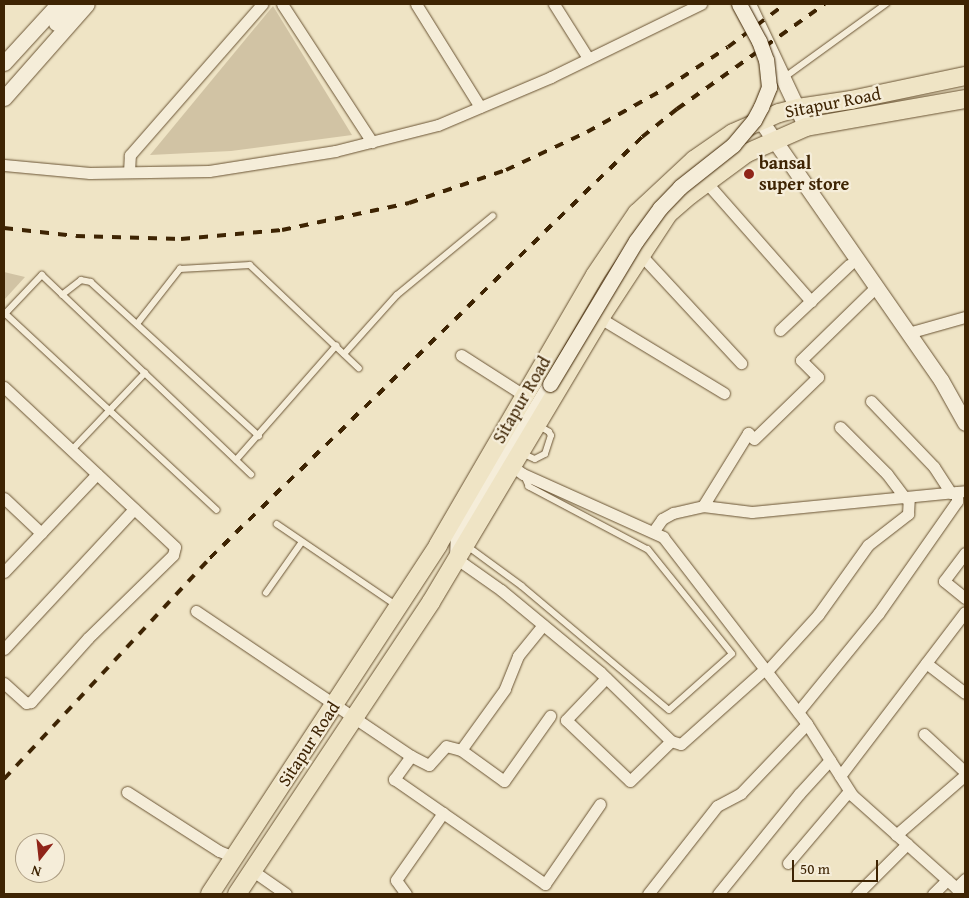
<!DOCTYPE html>
<html>
<head>
<meta charset="utf-8">
<style>
  body { margin:0 }
  #map { position:relative; width:969px; height:898px; overflow:hidden; background:#efe4c5; font-family:"Gentium Book Plus",serif }
  div>[style] { position:absolute }
  .green>* { inset:0; background:#d1c3a4 }
  .roads { filter:drop-shadow(0 0 1px #6a5434) drop-shadow(0 0 1px #6a5434) }
  .lane>* { height:5.5px; margin:-2.75px; padding:0 2.75px; transform-origin:2.75px; border-radius:2.75px; background:#f5edd9 }
  .street>* { height:11px; margin:-5.5px; padding:0 5.5px; transform-origin:5.5px; border-radius:5.5px; background:#f5edd9 }
  .secondary>* { height:15px; margin:-7.5px; padding:0 7.5px; transform-origin:7.5px; border-radius:7.5px; background:#f5edd9 }
  .primary>* { height:18px; margin:-9px; padding:0 9px; transform-origin:9px; border-radius:9px; background:#efe4c5 }
  .rail>* { height:4px; margin-top:-2px; transform-origin:0; background:repeating-linear-gradient(90deg,#3e2403 0 9px,transparent 0 18px) }
  .bridges { filter:drop-shadow(0 0 1px #3e2403) drop-shadow(0 0 1px #3e2403) }
  .secondary-bridge>* { height:15px; margin:-7.5px; padding:0 7.5px; transform-origin:7.5px; border-radius:7.5px; background:#f5edd9 }
  .dots>* { width:14px; height:14px; translate:-50% -50%; box-sizing:border-box; border:2px solid #f5edd9; border-radius:50% }
  span { translate:-50% -50%; white-space:nowrap; text-align:center; line-height:1.15; -webkit-text-stroke:4.5px #f5edd9; paint-order:stroke }
  .street-label { font-size:18px; color:#3e2403 }
  .poi-label { font-size:18px; color:#3e2403; font-weight:700 }
  .left { translate:0 -50%; text-align:left }
  .frame { position:absolute; inset:0; border:5px solid #3e2403; pointer-events:none }
  .north { position:absolute; left:15px; top:833px; width:50px; height:50px; box-sizing:border-box; background:#f5edd9; border:1px solid #ac9d83; border-radius:50%; rotate:196deg; font-size:14px; font-weight:700; line-height:20px; text-align:center; color:#3e2403 }
  .north::after { content:''; display:block; margin:auto; width:18px; height:22px; background:#8f2418; clip-path:polygon(50% 0,100% 100%,50% 72%,0 100%) }
  .scale { position:absolute; left:792px; top:860px; width:86px; height:22px; box-sizing:border-box; border:2px solid #3e2403; border-top:0; padding-left:6px; font-size:15px; line-height:18px; white-space:nowrap; color:#3e2403; -webkit-text-stroke:4px #f5edd9; paint-order:stroke }
</style>
</head>
<body>
<div id="map">
  <div class="green">
    <i style="clip-path:polygon(273px 6px,352px 135px,231px 151px,150px 155px)"></i>
    <i style="clip-path:polygon(4px 272px,25px 277px,4px 300px)"></i>
  </div>
  <div class="roads">
    <div class="lane">
      <i style="left:785px;top:77px;width:125px;rotate:-35.9deg"></i>
      <i style="left:62px;top:295px;width:24px;rotate:-38deg"></i>
      <i style="left:81px;top:280px;width:10px;rotate:11deg"></i>
      <i style="left:91px;top:282px;width:228px;rotate:42.5deg"></i>
      <i style="left:5px;top:313px;width:289px;rotate:42.9deg"></i>
      <i style="left:4px;top:315px;width:55px;rotate:-46.5deg"></i>
      <i style="left:42px;top:275px;width:289px;rotate:43.6deg"></i>
      <i style="left:137px;top:324px;width:70px;rotate:-52deg"></i>
      <i style="left:180px;top:269px;width:70px;rotate:-3.3deg"></i>
      <i style="left:250px;top:265px;width:150px;rotate:43.4deg"></i>
      <i style="left:344px;top:354px;width:79px;rotate:-48.1deg"></i>
      <i style="left:397px;top:295px;width:124px;rotate:-39.5deg"></i>
      <i style="left:72px;top:450px;width:106px;rotate:-46.5deg"></i>
      <i style="left:522px;top:453px;width:14px;rotate:25deg"></i>
      <i style="left:535px;top:459px;width:11px;rotate:-27deg"></i>
      <i style="left:545px;top:454px;width:19px;rotate:-72deg"></i>
      <i style="left:551px;top:436px;width:4px;rotate:-117deg"></i>
      <i style="left:549px;top:432px;width:13px;rotate:-151deg"></i>
      <i style="left:236px;top:460px;width:152px;rotate:-48.7deg"></i>
      <i style="left:277px;top:524px;width:144px;rotate:34.2deg"></i>
      <i style="left:466px;top:545px;width:69px;rotate:36.2deg"></i>
      <i style="left:522px;top:586px;width:192px;rotate:40.1deg"></i>
      <i style="left:669px;top:710px;width:84px;rotate:-41.6deg"></i>
      <i style="left:732px;top:654px;width:134px;rotate:-128.9deg"></i>
      <i style="left:648px;top:550px;width:135px;rotate:-152.1deg"></i>
      <i style="left:529px;top:487px;width:12px;rotate:-114deg"></i>
      <i style="left:266px;top:593px;width:62px;rotate:-54.8deg"></i>
    </div>
    <div class="street">
      <i style="left:282px;top:4px;width:165px;rotate:56.9deg"></i>
      <i style="left:416px;top:4px;width:121px;rotate:58.1deg"></i>
      <i style="left:554px;top:4px;width:64px;rotate:57.8deg"></i>
      <i style="left:4px;top:165px;width:86px;rotate:5.3deg"></i>
      <i style="left:90px;top:173px;width:119px;rotate:-1deg"></i>
      <i style="left:209px;top:171px;width:128px;rotate:-9deg"></i>
      <i style="left:335px;top:151px;width:106px;rotate:-14.2deg"></i>
      <i style="left:438px;top:125px;width:123px;rotate:-23deg"></i>
      <i style="left:551px;top:77px;width:167px;rotate:-26deg"></i>
      <i style="left:129px;top:172px;width:17px;rotate:-87deg"></i>
      <i style="left:130px;top:155px;width:201px;rotate:-48.8deg"></i>
      <i style="left:706px;top:182px;width:159px;rotate:48.6deg"></i>
      <i style="left:640px;top:254px;width:149px;rotate:47.2deg"></i>
      <i style="left:600px;top:318px;width:145px;rotate:31.2deg"></i>
      <i style="left:780px;top:330px;width:95px;rotate:-43.3deg"></i>
      <i style="left:908px;top:333px;width:59px;rotate:-15.7deg"></i>
      <i style="left:461px;top:355px;width:76px;rotate:32.6deg"></i>
      <i style="left:4px;top:387px;width:234px;rotate:43.1deg"></i>
      <i style="left:175px;top:547px;width:8px;rotate:104deg"></i>
      <i style="left:173px;top:555px;width:119px;rotate:135.7deg"></i>
      <i style="left:88px;top:638px;width:86px;rotate:131.7deg"></i>
      <i style="left:31px;top:702px;width:5px;rotate:169deg"></i>
      <i style="left:26px;top:703px;width:30px;rotate:-138deg"></i>
      <i style="left:871px;top:401px;width:91px;rotate:46.3deg"></i>
      <i style="left:934px;top:467px;width:31px;rotate:57deg"></i>
      <i style="left:840px;top:427px;width:66px;rotate:45deg"></i>
      <i style="left:887px;top:474px;width:30px;rotate:53deg"></i>
      <i style="left:513px;top:467px;width:12px;rotate:35deg"></i>
      <i style="left:523px;top:474px;width:154px;rotate:24.2deg"></i>
      <i style="left:663px;top:537px;width:236px;rotate:52.4deg"></i>
      <i style="left:807px;top:724px;width:84px;rotate:57.6deg"></i>
      <i style="left:852px;top:795px;width:149px;rotate:41.7deg"></i>
      <i style="left:4px;top:498px;width:51px;rotate:43.4deg"></i>
      <i style="left:703px;top:506px;width:86px;rotate:-58.3deg"></i>
      <i style="left:748px;top:433px;width:8px;rotate:45deg"></i>
      <i style="left:754px;top:439px;width:89px;rotate:-44.1deg"></i>
      <i style="left:818px;top:377px;width:24px;rotate:-135deg"></i>
      <i style="left:801px;top:360px;width:105px;rotate:-44.2deg"></i>
      <i style="left:653px;top:532px;width:16px;rotate:-55deg"></i>
      <i style="left:662px;top:519px;width:13px;rotate:-29deg"></i>
      <i style="left:673px;top:513px;width:31px;rotate:-13deg"></i>
      <i style="left:703px;top:506px;width:49px;rotate:7deg"></i>
      <i style="left:752px;top:512px;width:214px;rotate:-5.6deg"></i>
      <i style="left:965px;top:553px;width:35px;rotate:127deg"></i>
      <i style="left:944px;top:581px;width:27px;rotate:39deg"></i>
      <i style="left:457px;top:559px;width:54px;rotate:35.2deg"></i>
      <i style="left:501px;top:590px;width:129px;rotate:39.6deg"></i>
      <i style="left:600px;top:672px;width:99px;rotate:44.2deg"></i>
      <i style="left:671px;top:741px;width:10px;rotate:17deg"></i>
      <i style="left:681px;top:744px;width:113px;rotate:-41.8deg"></i>
      <i style="left:4px;top:572px;width:135px;rotate:-46.5deg"></i>
      <i style="left:196px;top:611px;width:259px;rotate:34deg"></i>
      <i style="left:411px;top:756px;width:29px;rotate:126deg"></i>
      <i style="left:394px;top:779px;width:184px;rotate:34.8deg"></i>
      <i style="left:545px;top:884px;width:97px;rotate:-55.5deg"></i>
      <i style="left:543px;top:625px;width:40px;rotate:129deg"></i>
      <i style="left:518px;top:656px;width:35px;rotate:112deg"></i>
      <i style="left:505px;top:689px;width:75px;rotate:125.8deg"></i>
      <i style="left:461px;top:750px;width:53px;rotate:35.8deg"></i>
      <i style="left:504px;top:781px;width:80px;rotate:-54.7deg"></i>
      <i style="left:4px;top:649px;width:191px;rotate:-47.1deg"></i>
      <i style="left:926px;top:663px;width:49px;rotate:37.6deg"></i>
      <i style="left:767px;top:671px;width:76px;rotate:-47.7deg"></i>
      <i style="left:818px;top:615px;width:86px;rotate:-54.5deg"></i>
      <i style="left:868px;top:545px;width:51px;rotate:-37.8deg"></i>
      <i style="left:908px;top:514px;width:17px;rotate:-87deg"></i>
      <i style="left:606px;top:678px;width:58px;rotate:133.6deg"></i>
      <i style="left:566px;top:720px;width:88px;rotate:43.6deg"></i>
      <i style="left:630px;top:781px;width:57px;rotate:-44.3deg"></i>
      <i style="left:798px;top:712px;width:127px;rotate:-50.8deg"></i>
      <i style="left:878px;top:614px;width:138px;rotate:-55deg"></i>
      <i style="left:957px;top:501px;width:9px;rotate:-90deg"></i>
      <i style="left:924px;top:734px;width:56px;rotate:42.8deg"></i>
      <i style="left:411px;top:756px;width:20px;rotate:27deg"></i>
      <i style="left:429px;top:765px;width:25px;rotate:-48deg"></i>
      <i style="left:446px;top:746px;width:16px;rotate:15deg"></i>
      <i style="left:840px;top:776px;width:206px;rotate:-52.7deg"></i>
      <i style="left:127px;top:792px;width:109px;rotate:32.7deg"></i>
      <i style="left:219px;top:851px;width:16px;rotate:22deg"></i>
      <i style="left:896px;top:835px;width:91px;rotate:-41deg"></i>
      <i style="left:788px;top:863px;width:94px;rotate:-49.7deg"></i>
      <i style="left:253px;top:871px;width:40px;rotate:34.9deg"></i>
      <i style="left:956px;top:888px;width:13px;rotate:-45deg"></i>
      <i style="left:406px;top:894px;width:17px;rotate:-126deg"></i>
      <i style="left:396px;top:880px;width:82px;rotate:-55deg"></i>
      <i style="left:648px;top:894px;width:112px;rotate:-51.9deg"></i>
      <i style="left:717px;top:806px;width:27px;rotate:-28deg"></i>
      <i style="left:741px;top:793px;width:95px;rotate:-46.3deg"></i>
      <i style="left:718px;top:894px;width:129px;rotate:-51deg"></i>
      <i style="left:799px;top:794px;width:46px;rotate:-47.6deg"></i>
      <i style="left:857px;top:894px;width:71px;rotate:-45deg"></i>
      <i style="left:933px;top:894px;width:20px;rotate:-45deg"></i>
    </div>
    <div class="secondary">
      <i style="left:748px;top:4px;width:136px;rotate:64.8deg"></i>
      <i style="left:56px;top:23px;width:25px;rotate:-48deg"></i>
      <i style="left:4px;top:63px;width:80px;rotate:-47.5deg"></i>
      <i style="left:4px;top:98px;width:125px;rotate:-48.6deg"></i>
      <i style="left:761px;top:121px;width:315px;rotate:55.2deg"></i>
      <i style="left:941px;top:380px;width:49px;rotate:60.8deg"></i>
      <i style="left:457px;top:559px;width:24px;rotate:-88deg"></i>
      <i style="left:458px;top:535px;width:177px;rotate:-58.6deg"></i>
    </div>
    <div class="primary">
      <i style="left:210px;top:894px;width:417px;rotate:-56.8deg"></i>
      <i style="left:438px;top:545px;width:312px;rotate:-59.8deg"></i>
      <i style="left:595px;top:275px;width:75px;rotate:-55.9deg"></i>
      <i style="left:637px;top:213px;width:78px;rotate:-42.9deg"></i>
      <i style="left:694px;top:160px;width:47px;rotate:-34.7deg"></i>
      <i style="left:733px;top:133px;width:50px;rotate:-23.5deg"></i>
      <i style="left:779px;top:113px;width:20px;rotate:-15deg"></i>
      <i style="left:798px;top:108px;width:54px;rotate:-8.6deg"></i>
      <i style="left:851px;top:100px;width:116px;rotate:-11.9deg"></i>
      <i style="left:237px;top:894px;width:351px;rotate:-56.4deg"></i>
      <i style="left:431px;top:602px;width:330px;rotate:-59.2deg"></i>
      <i style="left:600px;top:318px;width:124px;rotate:-56.8deg"></i>
      <i style="left:668px;top:214px;width:29px;rotate:-41deg"></i>
      <i style="left:690px;top:195px;width:71px;rotate:-36.4deg"></i>
      <i style="left:747px;top:153px;width:64px;rotate:-23.8deg"></i>
      <i style="left:806px;top:127px;width:161px;rotate:-10deg"></i>
    </div>
  </div>
  <div class="rail">
    <i style="left:4px;top:228px;width:72px;rotate:6.3deg"></i>
    <i style="left:76px;top:236px;width:105px;rotate:1.6deg"></i>
    <i style="left:181px;top:239px;width:101px;rotate:-5.1deg"></i>
    <i style="left:282px;top:230px;width:130px;rotate:-12deg"></i>
    <i style="left:409px;top:203px;width:102px;rotate:-18.8deg"></i>
    <i style="left:506px;top:170px;width:89px;rotate:-25.1deg"></i>
    <i style="left:587px;top:132px;width:90px;rotate:-29.1deg"></i>
    <i style="left:666px;top:88px;width:74px;rotate:-33.5deg"></i>
    <i style="left:728px;top:47px;width:71px;rotate:-37deg"></i>
    <i style="left:4px;top:779px;width:302px;rotate:-47deg"></i>
    <i style="left:210px;top:558px;width:603px;rotate:-44.26deg"></i>
    <i style="left:642px;top:137px;width:45px;rotate:-38.7deg"></i>
    <i style="left:677px;top:109px;width:181px;rotate:-35.4deg"></i>
  </div>
  <div class="bridges">
    <div class="secondary-bridge">
      <i style="left:550px;top:384px;width:167px;rotate:-59deg"></i>
      <i style="left:636px;top:241px;width:41px;rotate:-54deg"></i>
      <i style="left:660px;top:208px;width:29px;rotate:-46deg"></i>
      <i style="left:680px;top:187px;width:68px;rotate:-38.4deg"></i>
      <i style="left:733px;top:145px;width:33px;rotate:-50deg"></i>
      <i style="left:754px;top:120px;width:15px;rotate:-62deg"></i>
      <i style="left:761px;top:107px;width:22px;rotate:-68deg"></i>
      <i style="left:769px;top:87px;width:27px;rotate:-96deg"></i>
      <i style="left:766px;top:60px;width:20px;rotate:-110deg"></i>
      <i style="left:759px;top:41px;width:42px;rotate:-118.4deg"></i>
    </div>
  </div>
  <div class="dots">
    <i style="left:749px;top:174px;background:#8f2418"></i>
  </div>
  <div class="street-label">
    <span style="left:833px;top:103px;rotate:-11deg">Sitapur Road</span>
    <span style="left:522px;top:400px;rotate:-60deg">Sitapur Road</span>
    <span style="left:309px;top:744px;rotate:-57deg">Sitapur Road</span>
  </div>
  <div class="poi-label">
    <span class="left" style="left:759px;top:174px">bansal<br>super store</span>
  </div>
  <div class="frame"></div>
  <div class="north">N</div>
  <div class="scale">50 m</div>
</div>
</body>
</html>
